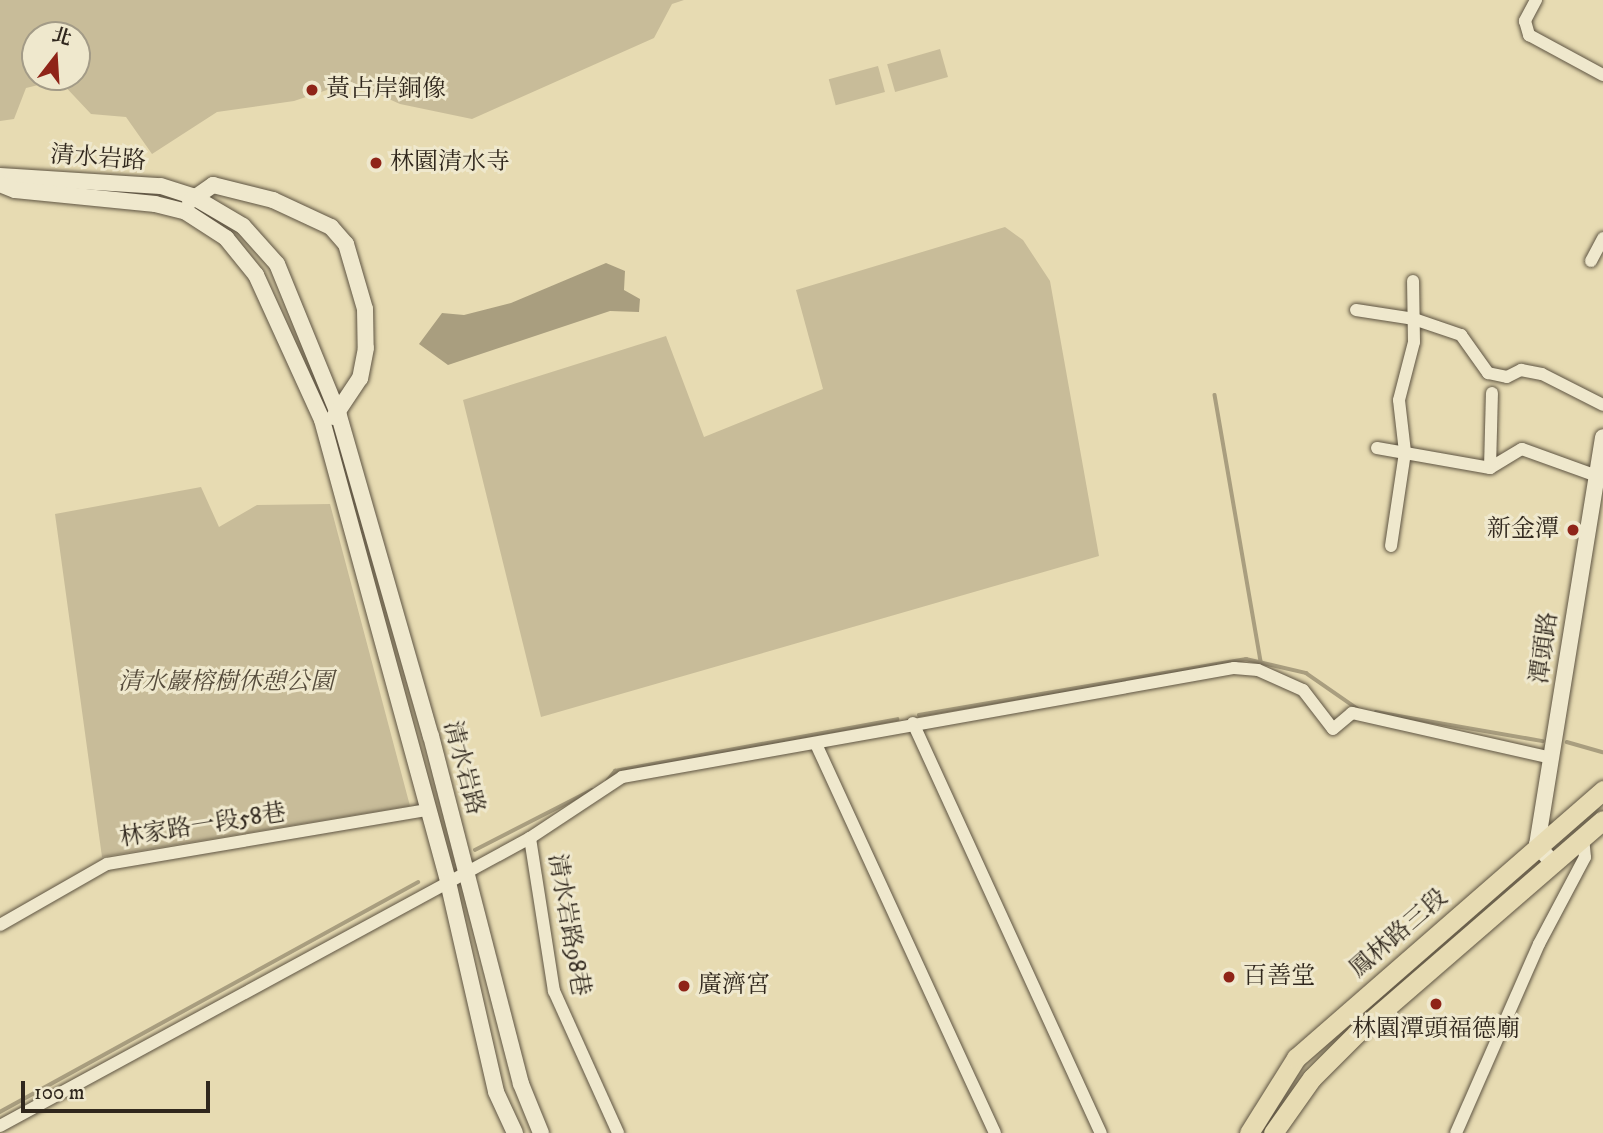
<!DOCTYPE html>
<html>
<head>
<meta charset="utf-8">
<style>
  body { margin:0 }
  #map { position:relative; width:1603px; height:1133px; overflow:hidden; background:#e7dbb2; font-family:"IM FELL DW Pica","Noto Serif TC",serif }
  div>[style] { position:absolute }
  .green>* { inset:0; background:#c8bc99; transform-origin:0 0 }
  .water>* { inset:0; background:#a99e7f }
  .stream>* { height:3.5px; margin:-1.75px; padding:0 1.75px; transform-origin:1.75px; border-radius:1.75px; background:#a99e7f }
  .roads { filter:drop-shadow(0 0 2px #5e5442) drop-shadow(0 0 2px #5e5442) }
  .street>* { height:12px; margin:-6px; padding:0 6px; transform-origin:6px; border-radius:6px; background:#efe8cd }
  .secondary>* { height:16px; margin:-8px; padding:0 8px; transform-origin:8px; border-radius:8px; background:#efe8cd }
  .primary>* { height:19px; margin:-9.5px; padding:0 9.5px; transform-origin:9.5px; border-radius:9.5px; background:#e7dbb2 }
  .dots>* { width:19px; height:19px; translate:-50% -50%; box-sizing:border-box; border:4px solid #efe8cd; border-radius:50% }
  span { translate:-50% -50%; white-space:nowrap; text-align:center; line-height:1.15; -webkit-text-stroke:6px #efe8cd; paint-order:stroke }
  .poi-label { font-size:24px; color:#30271d }
  .left { translate:0 -50%; text-align:left }
  .right { translate:-100% -50%; text-align:right }
  .street-label { font-size:24px; color:#30271d }
  .park-label { font-size:24px; color:#564c3c; font-style:italic }
  .north { position:absolute; left:21px; top:21px; width:70px; height:70px; box-sizing:border-box; background:#efe8cd; border:2px solid #a39b87; border-radius:50%; rotate:17deg; font-size:19px; font-weight:700; line-height:28px; text-align:center; color:#30271d }
  .north::after { content:''; display:block; margin:auto; width:24px; height:32px; background:#8f2418; clip-path:polygon(50% 0,100% 100%,50% 72%,0 100%) }
  .scale { position:absolute; left:21px; top:1081px; width:189px; height:32px; box-sizing:border-box; border:4px solid #30271d; border-top:0; padding-left:9px; font-size:21px; line-height:24px; white-space:nowrap; color:#30271d; -webkit-text-stroke:5px #efe8cd; paint-order:stroke }
</style>
</head>
<body>
<div id="map">
  <div class="green">
    <i style="clip-path:polygon(evenodd,0 0,684px 0,672px 4px,654px 38px,472px 119px,400px 104px,351px 82px,294px 101px,217px 112px,152px 154px,126px 117px,91px 114px,59px 80px,26px 88px,14px 119px,0 121px,0 0,35px 35px,77px 35px,77px 77px,35px 77px,35px 35px)"></i>
    <i style="left:940px;top:49px;width:29px;height:55px;rotate:74deg"></i>
    <i style="left:878px;top:66px;width:27px;height:51px;rotate:75deg"></i>
    <i style="clip-path:polygon(1005px 227px,1023px 240px,1050px 281px,1099px 556px,541px 717px,463px 400px,666px 336px,704px 437px,823px 389px,796px 290px)"></i>
    <i style="clip-path:polygon(201px 487px,219px 527px,257px 505px,330px 504px,410px 806px,102px 857px,55px 514px)"></i>
  </div>
  <div class="water">
    <i style="clip-path:polygon(606px 263px,625px 271px,624px 290px,640px 299px,639px 312px,610px 311px,448px 365px,419px 344px,442px 313px,464px 315px,511px 303px)"></i>
  </div>
  <div class="stream">
    <i style="left:1215px;top:395px;width:270px;rotate:80.2deg"></i>
    <i style="left:1376px;top:712px;width:169px;rotate:9.9deg"></i>
    <i style="left:919px;top:715px;width:332px;rotate:-9.7deg"></i>
    <i style="left:1246px;top:659px;width:62px;rotate:13.1deg"></i>
    <i style="left:1306px;top:673px;width:63px;rotate:34.7deg"></i>
    <i style="left:1567px;top:742px;width:37px;rotate:16deg"></i>
    <i style="left:607px;top:781px;width:13px;rotate:-51deg"></i>
    <i style="left:615px;top:771px;width:287px;rotate:-10.4deg"></i>
    <i style="left:475px;top:850px;width:131px;rotate:-27.1deg"></i>
    <i style="left:0;top:1112px;width:477px;rotate:-28.8deg"></i>
  </div>
  <div class="roads">
    <div class="street">
      <i style="left:1536px;top:0;width:24px;rotate:118deg"></i>
      <i style="left:1525px;top:21px;width:15px;rotate:74deg"></i>
      <i style="left:1529px;top:35px;width:84px;rotate:28.4deg"></i>
      <i style="left:1591px;top:261px;width:26px;rotate:-62deg"></i>
      <i style="left:1356px;top:310px;width:59px;rotate:8.8deg"></i>
      <i style="left:1414px;top:319px;width:50px;rotate:18.8deg"></i>
      <i style="left:1461px;top:335px;width:47px;rotate:54.6deg"></i>
      <i style="left:1488px;top:373px;width:19px;rotate:12deg"></i>
      <i style="left:1507px;top:377px;width:16px;rotate:-27deg"></i>
      <i style="left:1521px;top:370px;width:21px;rotate:11deg"></i>
      <i style="left:1542px;top:374px;width:68px;rotate:26.9deg"></i>
      <i style="left:1377px;top:448px;width:115px;rotate:10deg"></i>
      <i style="left:1490px;top:468px;width:37px;rotate:-31deg"></i>
      <i style="left:1522px;top:449px;width:77px;rotate:19.9deg"></i>
      <i style="left:1490px;top:468px;width:75px;rotate:-88.5deg"></i>
      <i style="left:1391px;top:546px;width:95px;rotate:-81.5deg"></i>
      <i style="left:1405px;top:452px;width:52px;rotate:-96.6deg"></i>
      <i style="left:1399px;top:400px;width:60px;rotate:-75.5deg"></i>
      <i style="left:1414px;top:342px;width:61px;rotate:-90.9deg"></i>
      <i style="left:913px;top:723px;width:451px;rotate:65.4deg"></i>
      <i style="left:816px;top:744px;width:428px;rotate:65.3deg"></i>
      <i style="left:530px;top:838px;width:155px;rotate:81.1deg"></i>
      <i style="left:554px;top:991px;width:156px;rotate:65.7deg"></i>
      <i style="left:0;top:925px;width:123px;rotate:-29.7deg"></i>
      <i style="left:107px;top:864px;width:325px;rotate:-9.6deg"></i>
      <i style="left:0;top:1126px;width:603px;rotate:-28.52deg"></i>
      <i style="left:530px;top:838px;width:110px;rotate:-33.5deg"></i>
      <i style="left:622px;top:777px;width:622px;rotate:-10.1deg"></i>
      <i style="left:1234px;top:668px;width:24px;rotate:5deg"></i>
      <i style="left:1258px;top:670px;width:49px;rotate:24deg"></i>
      <i style="left:1303px;top:690px;width:49px;rotate:52.4deg"></i>
      <i style="left:1333px;top:729px;width:25px;rotate:-40deg"></i>
      <i style="left:1352px;top:713px;width:205px;rotate:12.7deg"></i>
      <i style="left:1456px;top:1133px;width:206px;rotate:-66.3deg"></i>
      <i style="left:1539px;top:944px;width:98px;rotate:-62.1deg"></i>
      <i style="left:1585px;top:857px;width:20px;rotate:-96deg"></i>
    </div>
    <div class="secondary">
      <i style="left:0;top:176px;width:161px;rotate:3.6deg"></i>
      <i style="left:161px;top:186px;width:33px;rotate:18deg"></i>
      <i style="left:192px;top:196px;width:59px;rotate:30.5deg"></i>
      <i style="left:243px;top:226px;width:51px;rotate:48.2deg"></i>
      <i style="left:277px;top:264px;width:164px;rotate:67.8deg"></i>
      <i style="left:339px;top:416px;width:333px;rotate:74deg"></i>
      <i style="left:431px;top:736px;width:359px;rotate:75.5deg"></i>
      <i style="left:521px;top:1084px;width:53px;rotate:67.8deg"></i>
      <i style="left:0;top:184px;width:16px;rotate:22deg"></i>
      <i style="left:15px;top:190px;width:141px;rotate:5.7deg"></i>
      <i style="left:155px;top:204px;width:32px;rotate:14deg"></i>
      <i style="left:186px;top:212px;width:48px;rotate:33deg"></i>
      <i style="left:226px;top:238px;width:48px;rotate:51deg"></i>
      <i style="left:256px;top:275px;width:159px;rotate:65.5deg"></i>
      <i style="left:322px;top:420px;width:479px;rotate:74.7deg"></i>
      <i style="left:448px;top:882px;width:215px;rotate:77.1deg"></i>
      <i style="left:496px;top:1092px;width:45px;rotate:65.1deg"></i>
      <i style="left:190px;top:201px;width:28px;rotate:-35deg"></i>
      <i style="left:213px;top:185px;width:62px;rotate:14deg"></i>
      <i style="left:273px;top:200px;width:64px;rotate:25deg"></i>
      <i style="left:331px;top:227px;width:23px;rotate:49deg"></i>
      <i style="left:346px;top:244px;width:68px;rotate:73.7deg"></i>
      <i style="left:365px;top:309px;width:39px;rotate:89deg"></i>
      <i style="left:366px;top:348px;width:31px;rotate:101deg"></i>
      <i style="left:360px;top:378px;width:47px;rotate:123.7deg"></i>
      <i style="left:1552px;top:862px;width:23px;rotate:-131deg"></i>
      <i style="left:1537px;top:845px;width:413px;rotate:-80.8deg"></i>
    </div>
    <div class="primary">
      <i style="left:1249px;top:1133px;width:89px;rotate:-57.9deg"></i>
      <i style="left:1296px;top:1058px;width:408px;rotate:-41.1deg"></i>
      <i style="left:1273px;top:1133px;width:67px;rotate:-54.7deg"></i>
      <i style="left:1312px;top:1078px;width:64px;rotate:-45deg"></i>
      <i style="left:1357px;top:1033px;width:325px;rotate:-40.9deg"></i>
    </div>
  </div>
  <div class="dots">
    <i style="left:312px;top:90px;background:#8f2418"></i>
    <i style="left:376px;top:163px;background:#8f2418"></i>
    <i style="left:1573px;top:530px;background:#8f2418"></i>
    <i style="left:1229px;top:977px;background:#8f2418"></i>
    <i style="left:684px;top:986px;background:#8f2418"></i>
    <i style="left:1436px;top:1004px;background:#8f2418"></i>
  </div>
  <div class="poi-label">
    <span class="left" style="left:326px;top:90px">黃占岸銅像</span>
    <span class="left" style="left:390px;top:163px">林園清水寺</span>
    <span class="right" style="left:1559px;top:530px">新金潭</span>
    <span class="left" style="left:1243px;top:977px">百善堂</span>
    <span class="left" style="left:698px;top:986px">廣濟宮</span>
    <span style="left:1436px;top:1030px">林園潭頭福德廟</span>
  </div>
  <div class="street-label">
    <span style="left:98px;top:159px;rotate:4deg">清水岩路</span>
    <span style="left:1545px;top:648px;rotate:-82deg">潭頭路</span>
    <span style="left:463px;top:768px;rotate:75deg">清水岩路</span>
    <span style="left:203px;top:826px;rotate:-9deg">林家路一段58巷</span>
    <span style="left:568px;top:925px;rotate:80deg">清水岩路98巷</span>
    <span style="left:1399px;top:934px;rotate:-41deg">鳳林路三段</span>
  </div>
  <div class="park-label">
    <span style="left:226px;top:683px">清水巖榕樹休憩公園</span>
  </div>
  <div class="north">北</div>
  <div class="scale">100 m</div>
</div>
</body>
</html>
